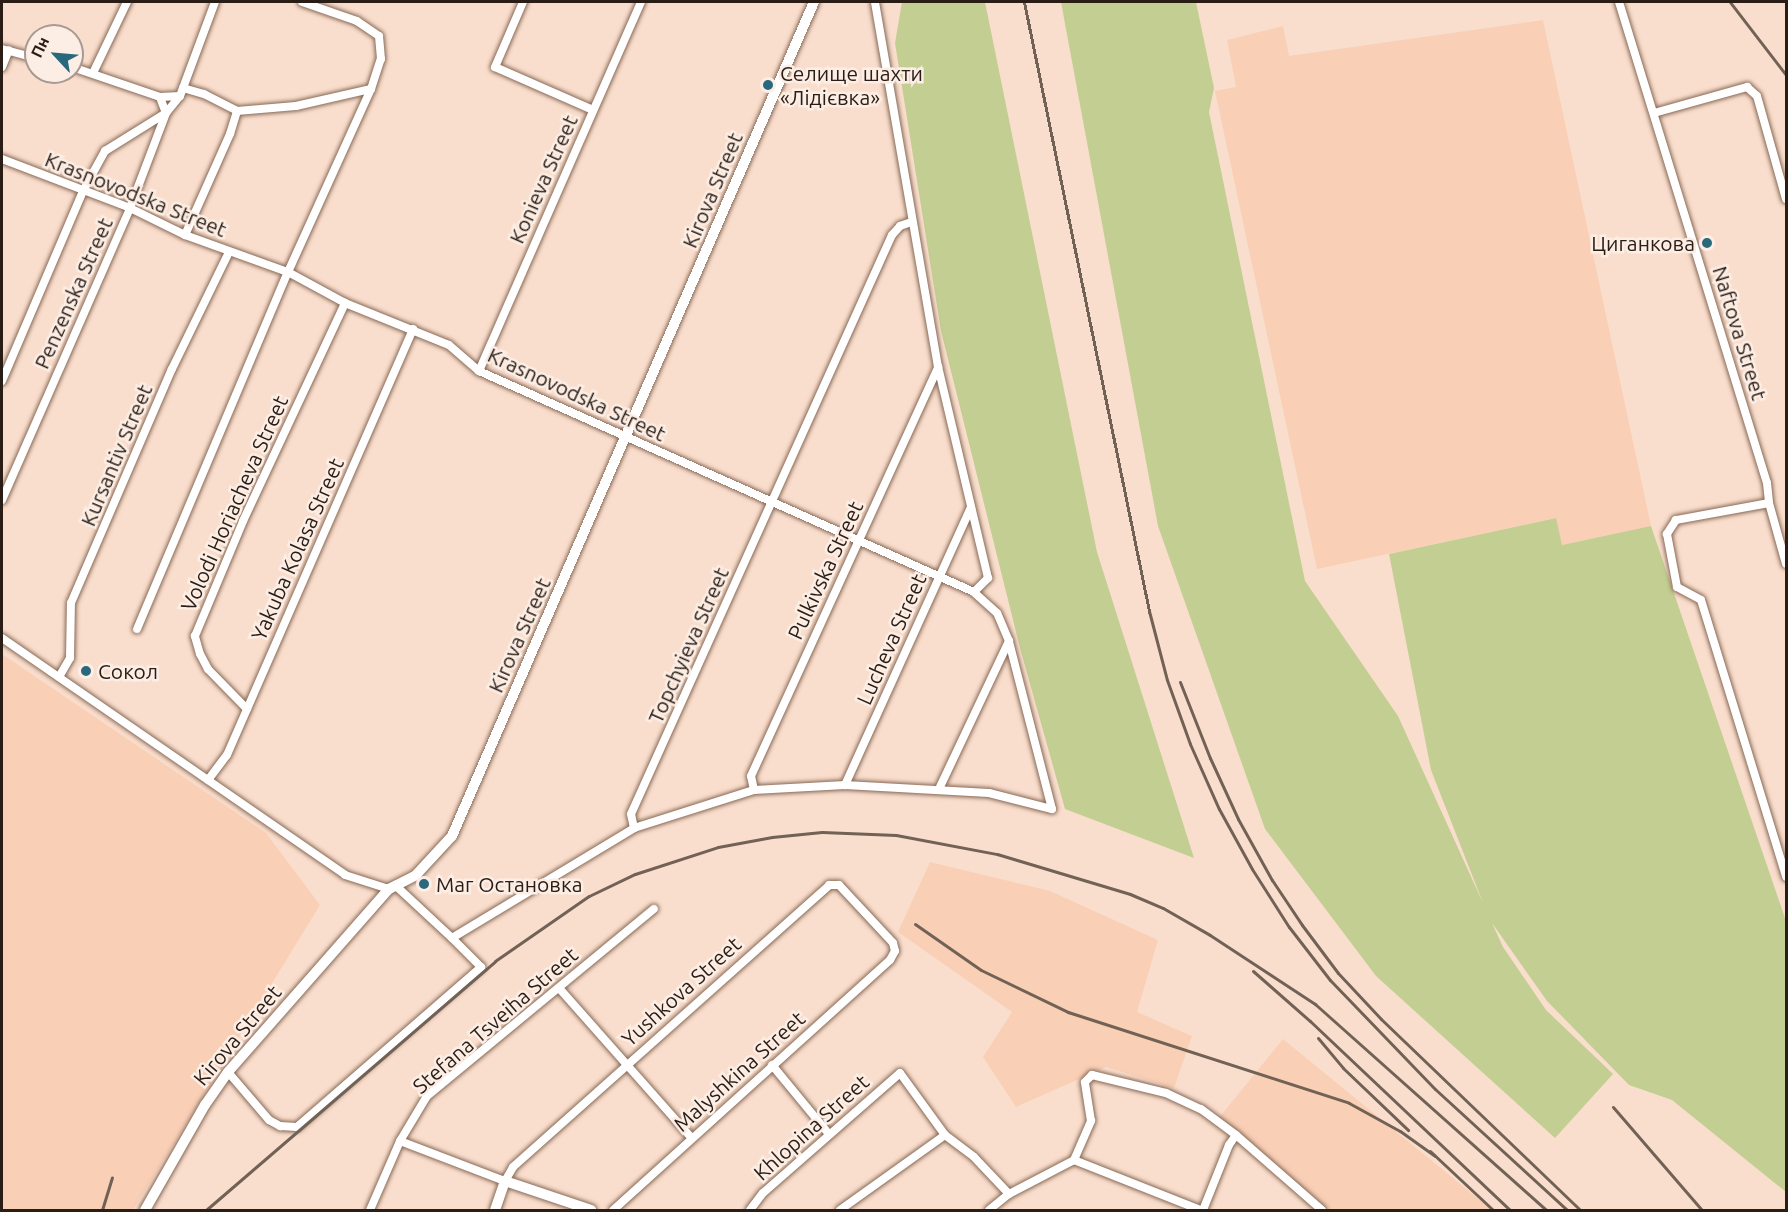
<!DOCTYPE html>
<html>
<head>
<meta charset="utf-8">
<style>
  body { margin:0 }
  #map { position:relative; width:1788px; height:1212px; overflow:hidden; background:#fadecd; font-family:Ubuntu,sans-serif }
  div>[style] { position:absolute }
  .built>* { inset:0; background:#f9cfb6 }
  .green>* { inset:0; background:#c3ce92 }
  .roads { filter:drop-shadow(0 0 2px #876956) drop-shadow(0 0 2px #876956) }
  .minor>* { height:8px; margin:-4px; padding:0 4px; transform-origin:4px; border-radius:4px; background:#fff }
  .major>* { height:10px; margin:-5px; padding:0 5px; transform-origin:5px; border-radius:5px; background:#fff }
  .rail>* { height:3px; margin:-1.5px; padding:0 1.5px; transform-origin:1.5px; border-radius:1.5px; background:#726155 }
  .dots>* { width:16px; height:16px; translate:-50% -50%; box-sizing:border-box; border:3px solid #fceee5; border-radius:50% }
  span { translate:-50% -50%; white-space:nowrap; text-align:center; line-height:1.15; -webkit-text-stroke:5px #fceee5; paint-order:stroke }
  .poi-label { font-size:21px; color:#291d15 }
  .left { translate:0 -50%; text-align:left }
  .right { translate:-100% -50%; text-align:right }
  .street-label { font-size:21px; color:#291d15 }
  .frame { position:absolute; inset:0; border:3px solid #291d15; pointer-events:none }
  .north { position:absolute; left:24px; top:24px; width:60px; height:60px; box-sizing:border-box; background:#fceee5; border:2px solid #a89a92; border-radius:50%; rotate:296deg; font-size:16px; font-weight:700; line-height:24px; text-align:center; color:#291d15 }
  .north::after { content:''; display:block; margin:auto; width:21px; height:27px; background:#2a687e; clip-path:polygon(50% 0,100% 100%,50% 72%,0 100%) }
</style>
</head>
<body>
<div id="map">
  <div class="built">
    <i style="clip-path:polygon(1543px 20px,1651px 526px,1562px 545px,1555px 518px,1317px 569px,1215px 91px,1236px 87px,1227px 40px,1283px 26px,1289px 56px)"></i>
    <i style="clip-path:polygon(2px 654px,266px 833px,320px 905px,133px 1210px,2px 1210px)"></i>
    <i style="clip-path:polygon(930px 862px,1050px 891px,1158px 940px,1137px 1012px,1192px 1036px,1174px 1088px,1106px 1067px,1016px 1107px,983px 1057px,1012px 1012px,898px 932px)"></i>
    <i style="clip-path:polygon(1283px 1039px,1492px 1210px,1329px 1210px,1218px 1119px)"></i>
  </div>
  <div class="green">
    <i style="clip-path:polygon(902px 2px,985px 2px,1097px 552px,1194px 858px,1065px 809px,1020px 648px,941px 331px,895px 43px)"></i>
    <i style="clip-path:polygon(1061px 2px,1196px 2px,1214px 88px,1209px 112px,1305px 581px,1398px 716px,1483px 903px,1431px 770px,1389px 554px,1556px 518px,1562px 545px,1651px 526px,1786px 921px,1786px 1192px,1672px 1100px,1629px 1085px,1547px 1001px,1492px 923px,1503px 947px,1546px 1010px,1613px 1074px,1555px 1138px,1376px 976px,1265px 829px,1158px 526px)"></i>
  </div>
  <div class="roads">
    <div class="minor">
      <i style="left:523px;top:2px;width:71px;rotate:113.3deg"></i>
      <i style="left:495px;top:67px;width:107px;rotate:23.7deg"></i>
      <i style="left:1619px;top:2px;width:503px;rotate:72.9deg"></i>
      <i style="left:1767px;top:483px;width:20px;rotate:84deg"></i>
      <i style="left:1769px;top:503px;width:63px;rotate:74.4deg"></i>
      <i style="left:2px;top:49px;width:35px;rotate:15deg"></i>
      <i style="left:2px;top:67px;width:18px;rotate:-68deg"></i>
      <i style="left:72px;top:67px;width:93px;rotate:18.8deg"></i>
      <i style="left:160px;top:97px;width:20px;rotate:-3deg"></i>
      <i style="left:93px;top:73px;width:79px;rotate:-64.4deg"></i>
      <i style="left:183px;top:88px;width:22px;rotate:16deg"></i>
      <i style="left:204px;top:94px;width:37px;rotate:27deg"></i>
      <i style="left:237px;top:111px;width:59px;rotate:-4.8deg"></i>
      <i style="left:296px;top:106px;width:77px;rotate:-12.8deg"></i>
      <i style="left:1654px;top:113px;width:97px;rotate:-15.6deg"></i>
      <i style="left:1747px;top:87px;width:13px;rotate:42deg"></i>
      <i style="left:1757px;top:96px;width:107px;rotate:74.3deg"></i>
      <i style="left:2px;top:159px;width:137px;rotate:20.9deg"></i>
      <i style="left:130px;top:208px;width:61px;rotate:26.1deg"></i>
      <i style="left:185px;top:235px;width:109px;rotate:19.8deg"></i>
      <i style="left:288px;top:272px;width:65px;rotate:28.5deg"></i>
      <i style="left:345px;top:303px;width:112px;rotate:22deg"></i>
      <i style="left:449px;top:345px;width:40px;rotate:41deg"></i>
      <i style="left:479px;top:371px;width:542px;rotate:24.06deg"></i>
      <i style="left:185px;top:235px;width:111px;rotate:-66deg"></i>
      <i style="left:230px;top:134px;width:24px;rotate:-73deg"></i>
      <i style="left:479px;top:371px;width:403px;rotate:-66.3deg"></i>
      <i style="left:2px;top:381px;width:207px;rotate:-66.9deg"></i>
      <i style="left:83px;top:191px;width:46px;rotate:-61.2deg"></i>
      <i style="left:105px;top:151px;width:72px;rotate:-31.9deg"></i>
      <i style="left:166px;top:113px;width:17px;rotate:-111deg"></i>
      <i style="left:2px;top:500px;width:319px;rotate:-66.3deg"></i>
      <i style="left:130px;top:208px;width:102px;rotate:-69.2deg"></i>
      <i style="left:166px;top:113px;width:22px;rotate:-51deg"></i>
      <i style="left:180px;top:96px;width:100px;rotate:-69.6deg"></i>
      <i style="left:1769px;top:503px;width:95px;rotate:169.6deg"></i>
      <i style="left:1676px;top:520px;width:17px;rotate:123deg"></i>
      <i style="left:1667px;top:534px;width:54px;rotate:79.3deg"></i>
      <i style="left:1677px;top:587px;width:27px;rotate:28deg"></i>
      <i style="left:1701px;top:600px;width:290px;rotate:72.9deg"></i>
      <i style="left:137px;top:629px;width:388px;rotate:-67.1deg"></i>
      <i style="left:288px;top:272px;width:201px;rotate:-65.6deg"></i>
      <i style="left:371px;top:89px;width:32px;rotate:-72deg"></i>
      <i style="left:381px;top:59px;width:23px;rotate:-95deg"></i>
      <i style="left:379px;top:36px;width:27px;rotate:-146deg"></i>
      <i style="left:357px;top:21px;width:58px;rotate:-160.9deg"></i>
      <i style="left:2px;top:638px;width:417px;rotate:34.6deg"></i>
      <i style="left:345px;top:875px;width:46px;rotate:17.7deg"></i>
      <i style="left:59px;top:677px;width:22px;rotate:-60deg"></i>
      <i style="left:70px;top:658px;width:55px;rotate:-89deg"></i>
      <i style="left:71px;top:603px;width:255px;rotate:-66.7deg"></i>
      <i style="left:172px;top:369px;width:130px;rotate:-64deg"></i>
      <i style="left:247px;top:709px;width:56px;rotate:-134.3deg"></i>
      <i style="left:208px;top:669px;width:17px;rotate:-118deg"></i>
      <i style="left:200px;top:654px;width:19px;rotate:-106deg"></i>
      <i style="left:195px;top:636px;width:125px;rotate:-67.3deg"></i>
      <i style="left:243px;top:521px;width:241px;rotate:-64.9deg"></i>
      <i style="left:208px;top:780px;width:31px;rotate:-53deg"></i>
      <i style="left:227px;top:755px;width:465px;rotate:-66.4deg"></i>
      <i style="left:845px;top:785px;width:305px;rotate:-65.6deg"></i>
      <i style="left:939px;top:789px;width:164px;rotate:-64.7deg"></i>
      <i style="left:754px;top:790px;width:14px;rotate:-102deg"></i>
      <i style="left:751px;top:776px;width:450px;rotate:-65.4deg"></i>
      <i style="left:634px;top:828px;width:126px;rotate:-17.6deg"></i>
      <i style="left:754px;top:790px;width:91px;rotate:-3.1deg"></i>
      <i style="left:845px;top:785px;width:144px;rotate:3.2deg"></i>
      <i style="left:989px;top:793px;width:65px;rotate:14.3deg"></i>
      <i style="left:1052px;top:809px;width:173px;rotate:-104.4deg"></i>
      <i style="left:1009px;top:641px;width:30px;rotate:-113deg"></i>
      <i style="left:997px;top:613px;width:31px;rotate:-138deg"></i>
      <i style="left:974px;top:592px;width:20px;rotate:-45deg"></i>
      <i style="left:988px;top:578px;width:217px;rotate:-103.3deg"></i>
      <i style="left:938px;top:367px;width:370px;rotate:-99.8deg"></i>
      <i style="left:395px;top:885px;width:78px;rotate:42.9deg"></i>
      <i style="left:452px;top:938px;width:213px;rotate:-31.1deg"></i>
      <i style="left:634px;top:828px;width:14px;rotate:-102deg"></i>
      <i style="left:631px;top:814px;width:635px;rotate:-65.74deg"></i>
      <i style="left:892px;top:235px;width:12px;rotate:-48deg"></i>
      <i style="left:900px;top:226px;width:12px;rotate:-20deg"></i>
      <i style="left:559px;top:988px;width:199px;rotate:48.5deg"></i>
      <i style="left:772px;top:1065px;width:88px;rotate:50.5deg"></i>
      <i style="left:228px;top:1072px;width:63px;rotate:49.5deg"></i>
      <i style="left:269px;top:1120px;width:13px;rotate:29deg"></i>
      <i style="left:280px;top:1126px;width:17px;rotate:3deg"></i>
      <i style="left:297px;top:1127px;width:244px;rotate:-41deg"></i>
      <i style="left:481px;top:967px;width:41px;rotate:-135deg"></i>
      <i style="left:400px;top:1141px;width:112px;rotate:20.9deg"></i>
      <i style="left:505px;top:1181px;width:16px;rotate:-60deg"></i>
      <i style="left:513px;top:1167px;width:424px;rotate:-41.7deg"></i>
      <i style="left:829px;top:885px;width:10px"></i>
      <i style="left:839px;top:885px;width:79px;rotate:47deg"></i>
      <i style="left:893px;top:943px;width:8px;rotate:76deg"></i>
      <i style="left:895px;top:951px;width:10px;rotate:119deg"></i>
      <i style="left:890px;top:960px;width:373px;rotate:137.9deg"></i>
      <i style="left:1074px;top:1160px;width:136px;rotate:21.6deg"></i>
      <i style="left:370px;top:1210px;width:75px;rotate:-66.5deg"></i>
      <i style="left:400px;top:1141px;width:52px;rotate:-59deg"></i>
      <i style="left:427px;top:1096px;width:294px;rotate:-39.5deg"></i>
      <i style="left:750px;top:1210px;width:21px;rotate:-53deg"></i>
      <i style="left:763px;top:1193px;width:182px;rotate:-41.2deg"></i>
      <i style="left:900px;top:1073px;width:77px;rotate:54deg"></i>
      <i style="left:945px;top:1135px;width:36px;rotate:37deg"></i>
      <i style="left:974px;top:1157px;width:51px;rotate:46.6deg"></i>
      <i style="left:840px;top:1210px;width:129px;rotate:-35.5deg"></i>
      <i style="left:989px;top:1210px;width:26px;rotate:-39deg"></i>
      <i style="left:1009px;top:1194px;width:73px;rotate:-27.6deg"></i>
      <i style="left:1074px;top:1160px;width:43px;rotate:-66.4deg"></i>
      <i style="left:1091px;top:1121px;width:39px;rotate:-99deg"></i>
      <i style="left:1085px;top:1082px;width:10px;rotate:-45deg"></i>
      <i style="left:1092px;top:1075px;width:76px;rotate:13.7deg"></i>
      <i style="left:1166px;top:1093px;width:38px;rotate:25deg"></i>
      <i style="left:1201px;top:1109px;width:44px;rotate:36.6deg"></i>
      <i style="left:1236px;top:1135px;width:114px;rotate:41.1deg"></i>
      <i style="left:1203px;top:1210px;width:70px;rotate:-68.2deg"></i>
      <i style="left:1229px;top:1145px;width:12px;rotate:-55deg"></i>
    </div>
    <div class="major">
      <i style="left:145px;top:1210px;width:121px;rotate:-60.3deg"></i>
      <i style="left:205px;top:1105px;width:40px;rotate:-55.1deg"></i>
      <i style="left:228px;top:1072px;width:244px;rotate:-48.7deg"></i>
      <i style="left:389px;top:889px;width:30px;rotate:-27deg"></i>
      <i style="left:416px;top:875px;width:53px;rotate:-47.3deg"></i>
      <i style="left:452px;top:836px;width:909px;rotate:-66.54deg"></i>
      <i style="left:495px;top:1210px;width:31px;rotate:-71deg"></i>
      <i style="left:505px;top:1181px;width:91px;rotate:18.6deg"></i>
    </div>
  </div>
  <div class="rail">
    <i style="left:1024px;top:2px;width:622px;rotate:78.4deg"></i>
    <i style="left:1149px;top:611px;width:71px;rotate:75.4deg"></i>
    <i style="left:1167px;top:680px;width:68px;rotate:70.2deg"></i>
    <i style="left:1190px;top:744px;width:71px;rotate:66deg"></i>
    <i style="left:1219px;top:809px;width:68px;rotate:61.2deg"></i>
    <i style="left:1252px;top:869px;width:69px;rotate:57.5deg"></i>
    <i style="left:1289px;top:927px;width:67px;rotate:52.3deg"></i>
    <i style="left:1330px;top:980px;width:151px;rotate:46.1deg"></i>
    <i style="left:1435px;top:1089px;width:179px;rotate:42.5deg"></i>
    <i style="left:1730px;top:2px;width:92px;rotate:52.5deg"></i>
    <i style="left:1180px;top:682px;width:82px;rotate:68.5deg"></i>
    <i style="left:1210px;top:758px;width:67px;rotate:65.3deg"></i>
    <i style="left:1238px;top:819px;width:70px;rotate:60.9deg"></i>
    <i style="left:1272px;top:880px;width:54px;rotate:56.3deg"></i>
    <i style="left:1302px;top:925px;width:60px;rotate:53.1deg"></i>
    <i style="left:1338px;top:973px;width:63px;rotate:46.9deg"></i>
    <i style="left:1381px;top:1019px;width:276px;rotate:43.8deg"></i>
    <i style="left:915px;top:924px;width:80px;rotate:34.9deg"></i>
    <i style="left:981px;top:970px;width:97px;rotate:25.8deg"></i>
    <i style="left:1068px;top:1012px;width:295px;rotate:17.9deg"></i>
    <i style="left:1349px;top:1103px;width:58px;rotate:28.8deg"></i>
    <i style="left:1400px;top:1131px;width:43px;rotate:35.5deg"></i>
    <i style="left:1253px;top:971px;width:76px;rotate:41.3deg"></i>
    <i style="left:1310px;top:1021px;width:275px;rotate:43.4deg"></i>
    <i style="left:1318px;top:1038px;width:39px;rotate:50deg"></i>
    <i style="left:1343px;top:1068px;width:90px;rotate:43.6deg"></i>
    <i style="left:1613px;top:1107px;width:136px;rotate:49.2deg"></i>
    <i style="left:1430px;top:1151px;width:86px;rotate:43.1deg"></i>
    <i style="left:102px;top:1210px;width:34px;rotate:-73deg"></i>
    <i style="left:206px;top:1210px;width:381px;rotate:-40.7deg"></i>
    <i style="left:495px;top:961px;width:114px;rotate:-34.7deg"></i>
    <i style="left:589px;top:896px;width:51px;rotate:-25.6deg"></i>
    <i style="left:635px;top:874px;width:87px;rotate:-18deg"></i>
    <i style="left:718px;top:847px;width:55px;rotate:-10.5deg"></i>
    <i style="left:772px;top:837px;width:50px;rotate:-5.7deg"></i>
    <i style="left:822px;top:832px;width:74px;rotate:2.3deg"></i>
    <i style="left:896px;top:835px;width:103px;rotate:10.7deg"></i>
    <i style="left:997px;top:854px;width:139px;rotate:16.7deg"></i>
    <i style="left:1130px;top:894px;width:36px;rotate:23deg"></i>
    <i style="left:1163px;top:908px;width:54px;rotate:29.9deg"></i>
    <i style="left:1210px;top:935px;width:126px;rotate:33.3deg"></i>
    <i style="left:1315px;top:1004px;width:310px;rotate:41.7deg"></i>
  </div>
  <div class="dots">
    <i style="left:768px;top:85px;background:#2a687e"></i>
    <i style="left:1707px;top:243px;background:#2a687e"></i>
    <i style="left:86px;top:671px;background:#2a687e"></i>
    <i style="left:424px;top:884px;background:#2a687e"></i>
  </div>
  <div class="poi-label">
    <span class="left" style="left:780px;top:85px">Селище шахти<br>«Лідієвка»</span>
    <span class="right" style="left:1695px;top:243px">Циганкова</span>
    <span class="left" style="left:98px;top:671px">Сокол</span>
    <span class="left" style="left:436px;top:884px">Маг Остановка</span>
  </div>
  <div class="street-label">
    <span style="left:543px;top:179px;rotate:-66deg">Konieva Street</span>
    <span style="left:712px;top:190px;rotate:-67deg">Kirova Street</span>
    <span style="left:136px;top:194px;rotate:22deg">Krasnovodska Street</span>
    <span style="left:73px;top:293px;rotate:-66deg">Penzenska Street</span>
    <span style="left:1740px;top:333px;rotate:73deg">Naftova Street</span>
    <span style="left:577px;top:394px;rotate:25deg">Krasnovodska Street</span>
    <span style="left:116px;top:455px;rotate:-67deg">Kursantiv Street</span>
    <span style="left:234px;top:503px;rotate:-66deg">Volodi Horiacheva Street</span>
    <span style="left:297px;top:549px;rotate:-66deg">Yakuba Kolasa Street</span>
    <span style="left:825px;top:570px;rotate:-65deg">Pulkivska Street</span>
    <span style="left:519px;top:635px;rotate:-66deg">Kirova Street</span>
    <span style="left:891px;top:639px;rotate:-66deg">Lucheva Street</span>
    <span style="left:688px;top:645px;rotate:-66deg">Topchyieva Street</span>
    <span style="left:681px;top:991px;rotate:-42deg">Yushkova Street</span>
    <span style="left:495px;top:1020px;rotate:-41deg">Stefana Tsveiha Street</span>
    <span style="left:237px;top:1035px;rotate:-50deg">Kirova Street</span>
    <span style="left:739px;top:1071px;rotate:-42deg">Malyshkina Street</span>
    <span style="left:811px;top:1127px;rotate:-42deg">Khlopina Street</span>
  </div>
  <div class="frame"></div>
  <div class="north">Пн</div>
</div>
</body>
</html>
